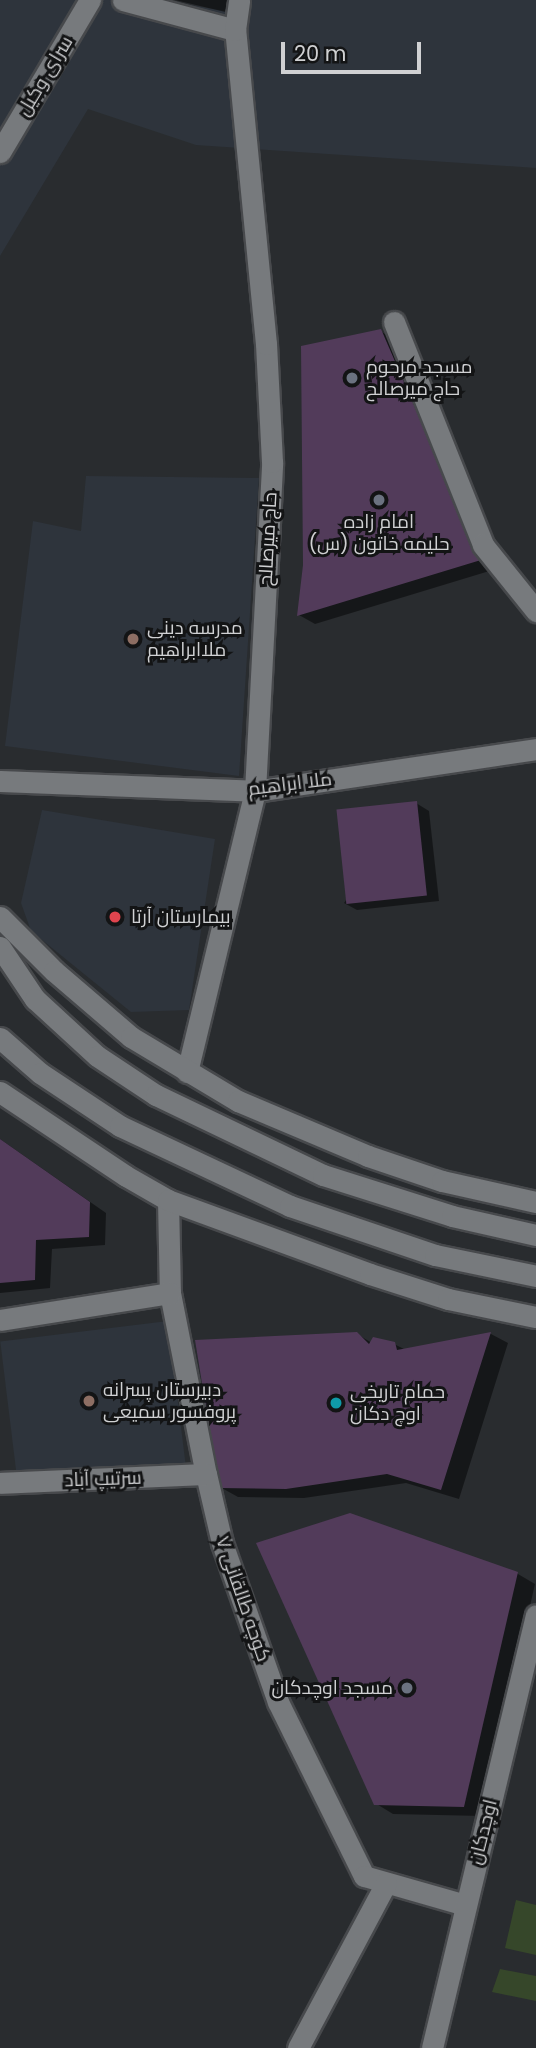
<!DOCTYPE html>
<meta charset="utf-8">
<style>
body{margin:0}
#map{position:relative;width:536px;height:2048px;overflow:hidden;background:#292c2f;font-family:Poppins,Cairo,sans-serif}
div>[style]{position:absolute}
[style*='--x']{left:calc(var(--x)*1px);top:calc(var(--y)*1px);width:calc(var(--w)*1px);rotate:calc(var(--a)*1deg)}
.built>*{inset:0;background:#2e343c;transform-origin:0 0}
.green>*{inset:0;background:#36472a}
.shadow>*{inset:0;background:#0007}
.building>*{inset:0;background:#523b5a;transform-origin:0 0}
.roads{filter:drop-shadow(2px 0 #47494c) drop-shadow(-2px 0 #47494c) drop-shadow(0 2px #47494c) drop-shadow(0 -2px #47494c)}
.minor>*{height:21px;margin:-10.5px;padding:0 10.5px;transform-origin:10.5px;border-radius:10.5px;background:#777a7d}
.secondary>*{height:21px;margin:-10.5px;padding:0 10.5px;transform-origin:10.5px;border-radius:10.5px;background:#777a7d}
.dots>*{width:19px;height:19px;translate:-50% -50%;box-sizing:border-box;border:4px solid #131415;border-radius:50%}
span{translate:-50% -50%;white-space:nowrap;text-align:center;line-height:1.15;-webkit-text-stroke:6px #131415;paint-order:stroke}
.street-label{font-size:19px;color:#d0d1d3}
.poi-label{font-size:19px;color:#d0d1d3}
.left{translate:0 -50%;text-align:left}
.right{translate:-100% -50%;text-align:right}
.scale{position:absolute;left:281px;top:42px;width:140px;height:32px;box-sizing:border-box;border:4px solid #d0d1d3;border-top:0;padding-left:9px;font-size:21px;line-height:24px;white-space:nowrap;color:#d0d1d3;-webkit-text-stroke:5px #131415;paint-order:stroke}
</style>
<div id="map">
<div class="built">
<i style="clip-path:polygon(0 0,162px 0,225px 11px,227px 0,536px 0,536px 168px,196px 145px,88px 109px,0 256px)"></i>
<i style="clip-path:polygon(86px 476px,259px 478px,239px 776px,5px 746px,33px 521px,81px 531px)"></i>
<i style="clip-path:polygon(42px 810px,215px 839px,189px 1010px,131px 1012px,31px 931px,21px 903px)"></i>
<i style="left:168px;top:1321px;width:148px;height:169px;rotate:83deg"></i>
</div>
<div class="green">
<i style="clip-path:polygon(516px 1900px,536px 1905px,536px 1955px,505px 1948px)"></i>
<i style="clip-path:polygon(500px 1969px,536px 1976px,536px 2001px,492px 1992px)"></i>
</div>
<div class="shadow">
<i style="clip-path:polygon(175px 0,241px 0,238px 15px)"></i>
<i style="clip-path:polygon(380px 331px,393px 339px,496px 569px,315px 624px,299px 615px)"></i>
<i style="clip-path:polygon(416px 803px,429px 811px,439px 901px,357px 910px,344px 903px)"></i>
<i style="clip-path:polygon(0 1139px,106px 1213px,105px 1245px,52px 1249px,50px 1288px,0 1293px)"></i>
<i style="clip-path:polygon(357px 1334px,372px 1343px,394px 1344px,406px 1350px,491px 1334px,508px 1343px,459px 1499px,406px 1483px,304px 1498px,238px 1497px,220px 1487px)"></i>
<i style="clip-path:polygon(350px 1515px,518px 1574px,535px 1584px,482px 1816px,393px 1814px,375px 1803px)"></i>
</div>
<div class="building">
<i style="clip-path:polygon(381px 329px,481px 560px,297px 616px,303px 565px,301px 346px)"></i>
<i style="left:417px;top:801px;width:95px;height:81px;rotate:84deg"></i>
<i style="clip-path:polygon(0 1139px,90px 1202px,89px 1237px,36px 1240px,35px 1280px,0 1283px)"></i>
<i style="clip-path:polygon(357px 1332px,369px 1344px,373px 1337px,395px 1342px,397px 1350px,491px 1332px,441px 1490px,387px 1474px,286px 1489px,219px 1488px,195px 1340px)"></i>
<i style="clip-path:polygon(350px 1513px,518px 1572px,464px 1807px,374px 1805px,256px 1543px)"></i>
</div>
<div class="roads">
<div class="minor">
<i style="--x:123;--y:0;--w:116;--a:15"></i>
<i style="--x:0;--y:152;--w:177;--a:-59.4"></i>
<i style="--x:394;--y:322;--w:240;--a:68.2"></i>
<i style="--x:483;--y:545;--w:85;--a:51.2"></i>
<i style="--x:0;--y:781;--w:255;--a:2.2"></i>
<i style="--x:255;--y:791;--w:284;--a:-8.5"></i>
<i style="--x:187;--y:1072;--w:289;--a:-76.4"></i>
<i style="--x:255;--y:791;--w:329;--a:-87"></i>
<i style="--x:272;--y:462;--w:118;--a:-92.9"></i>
<i style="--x:266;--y:344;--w:316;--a:-95.6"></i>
<i style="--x:235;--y:30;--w:30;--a:-82"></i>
<i style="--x:168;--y:1200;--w:93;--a:88.8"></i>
<i style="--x:170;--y:1293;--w:185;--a:78.8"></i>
<i style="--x:206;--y:1474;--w:71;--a:76.9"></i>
<i style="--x:222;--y:1543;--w:169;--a:70.6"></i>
<i style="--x:278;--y:1702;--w:194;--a:63.7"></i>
<i style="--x:364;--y:1876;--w:105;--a:16"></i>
<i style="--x:0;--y:1320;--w:172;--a:-9"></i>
<i style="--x:0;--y:1483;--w:206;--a:-2.5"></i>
<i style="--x:298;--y:2048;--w:187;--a:-61.9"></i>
<i style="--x:432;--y:2048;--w:445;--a:-76.5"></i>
</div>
<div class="secondary">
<i style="--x:0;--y:917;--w:76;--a:45"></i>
<i style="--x:54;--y:971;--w:101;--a:40.6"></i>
<i style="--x:131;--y:1037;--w:125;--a:30.9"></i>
<i style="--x:238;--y:1101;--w:141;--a:22.9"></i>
<i style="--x:368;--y:1156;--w:78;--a:18.7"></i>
<i style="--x:442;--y:1181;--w:96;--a:12.6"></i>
<i style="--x:0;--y:947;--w:63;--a:56.1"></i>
<i style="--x:35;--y:999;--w:84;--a:42.6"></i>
<i style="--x:97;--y:1056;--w:71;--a:33.5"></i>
<i style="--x:156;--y:1095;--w:185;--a:25.6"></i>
<i style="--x:323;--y:1175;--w:135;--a:17.6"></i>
<i style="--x:452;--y:1216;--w:86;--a:12.7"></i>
<i style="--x:0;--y:1038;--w:53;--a:41.2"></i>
<i style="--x:40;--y:1073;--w:96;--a:33.5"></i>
<i style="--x:120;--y:1126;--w:188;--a:25.2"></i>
<i style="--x:290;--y:1206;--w:153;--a:18.7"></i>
<i style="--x:435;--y:1255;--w:103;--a:11.7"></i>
<i style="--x:0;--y:1092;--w:151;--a:33.7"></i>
<i style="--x:126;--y:1176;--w:48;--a:29.7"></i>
<i style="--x:168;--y:1200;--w:215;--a:20.1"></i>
<i style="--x:370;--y:1274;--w:82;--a:17.8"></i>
<i style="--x:448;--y:1299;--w:90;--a:11.6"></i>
</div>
</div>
<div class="dots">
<i style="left:352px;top:378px;background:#6b7280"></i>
<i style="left:379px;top:500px;background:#6b7280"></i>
<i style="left:133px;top:639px;background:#8d6e63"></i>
<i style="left:115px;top:917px;background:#e0444e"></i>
<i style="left:89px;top:1401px;background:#8d6e63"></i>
<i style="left:336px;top:1403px;background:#0f9aa8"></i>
<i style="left:407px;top:1688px;background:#6b7280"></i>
</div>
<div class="street-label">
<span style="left:45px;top:76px;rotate:-59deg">سرای وکیل</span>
<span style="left:268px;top:539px;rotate:-87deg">حاج میرصالح</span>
<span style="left:290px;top:784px;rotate:-7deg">ملا ابراهیم</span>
<span style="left:103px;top:1479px;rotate:-2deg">سرتیپ آباد</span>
<span style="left:243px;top:1599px;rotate:71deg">کوچه طالقانی ۷</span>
<span style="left:483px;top:1832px;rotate:-76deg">اوچدکان</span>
</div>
<div class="poi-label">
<span class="left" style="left:366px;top:378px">مسجد مرحوم<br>حاج میرصالح</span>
<span style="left:379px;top:533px">امام زاده<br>حلیمه خاتون (س)</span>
<span class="left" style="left:147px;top:639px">مدرسه دینی<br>ملاابراهیم</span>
<span class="left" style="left:131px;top:917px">بیمارستان آرتا</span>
<span class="left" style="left:103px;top:1401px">دبیرستان پسرانه<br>پروفسور سمیعی</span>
<span class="left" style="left:350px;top:1403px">حمام تاریخی<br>اوچ دکان</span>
<span class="right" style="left:393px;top:1688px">مسجد اوچدکان</span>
</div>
<div class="scale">20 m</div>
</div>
